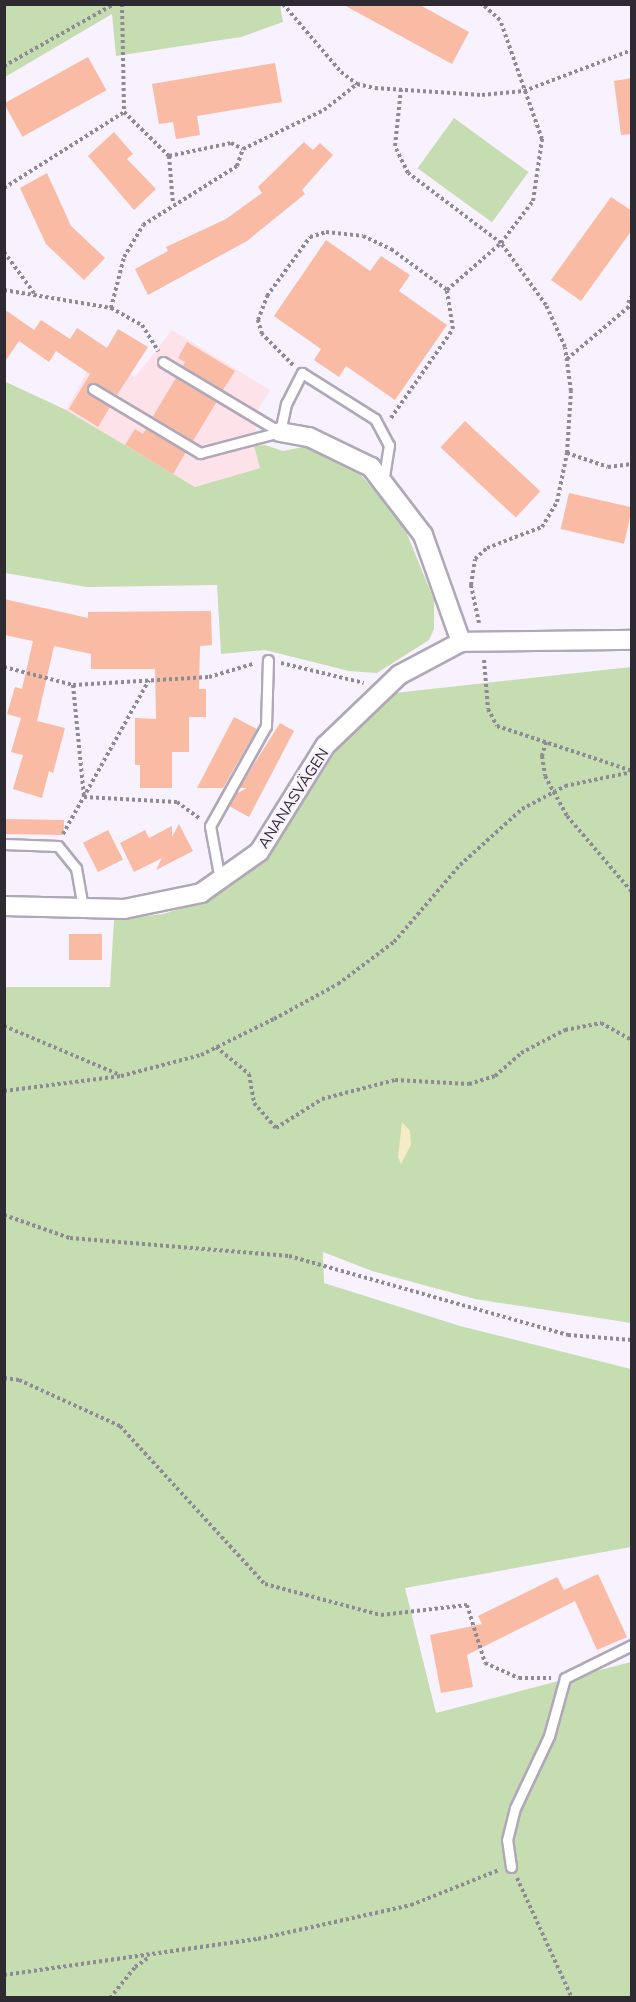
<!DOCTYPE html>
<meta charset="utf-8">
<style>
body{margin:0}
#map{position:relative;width:636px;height:2002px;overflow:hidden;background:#f7f2fd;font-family:Mulish,sans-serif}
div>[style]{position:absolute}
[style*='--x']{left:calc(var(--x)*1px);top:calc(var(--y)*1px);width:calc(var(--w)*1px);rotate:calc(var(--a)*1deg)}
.industrial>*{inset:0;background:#fde3e9}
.green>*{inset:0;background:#c6dcb1;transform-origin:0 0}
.sand>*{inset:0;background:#f5ebc6}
.building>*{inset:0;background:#f9bba4;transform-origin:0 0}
.path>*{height:4px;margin-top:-2px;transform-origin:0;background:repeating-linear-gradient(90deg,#8f8b94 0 3px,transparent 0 6px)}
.roads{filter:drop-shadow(2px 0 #b0a8b8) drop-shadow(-2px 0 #b0a8b8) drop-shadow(0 2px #b0a8b8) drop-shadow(0 -2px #b0a8b8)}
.lane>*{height:9px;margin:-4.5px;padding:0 4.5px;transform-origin:4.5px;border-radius:4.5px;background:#fff}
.street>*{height:18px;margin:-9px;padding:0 9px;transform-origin:9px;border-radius:9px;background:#fff}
span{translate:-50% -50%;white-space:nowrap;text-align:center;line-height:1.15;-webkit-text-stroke:4.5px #f7f2fd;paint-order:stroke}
.street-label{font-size:15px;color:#2e2a31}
.frame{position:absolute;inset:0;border:6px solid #2e2a31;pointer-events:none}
</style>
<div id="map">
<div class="industrial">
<i style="clip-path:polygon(172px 330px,270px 390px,258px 410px,254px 446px,260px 468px,195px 487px,66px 410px,96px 355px,135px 377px)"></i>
</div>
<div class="green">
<i style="clip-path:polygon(4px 5px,280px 5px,283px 22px,241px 37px,116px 56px,112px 14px,5px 77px)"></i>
<i style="left:454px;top:118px;width:92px;height:62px;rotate:36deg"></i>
<i style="clip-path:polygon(4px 381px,66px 410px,195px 487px,260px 468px,254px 446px,265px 445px,283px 451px,308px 446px,358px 472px,401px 519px,434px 600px,434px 629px,429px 640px,377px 673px,349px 671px,265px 650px,221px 654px,217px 585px,87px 587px,5px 573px)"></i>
<i style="clip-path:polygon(631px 667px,631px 1323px,475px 1299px,372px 1271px,323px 1252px,324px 1283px,460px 1326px,631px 1369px,631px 1547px,405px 1588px,436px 1713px,631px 1662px,631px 1997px,5px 1997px,5px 987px,110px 987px,114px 920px,163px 914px,206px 901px,267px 856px,332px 754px,395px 693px)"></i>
</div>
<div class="sand">
<i style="clip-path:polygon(402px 1122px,410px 1131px,411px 1145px,401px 1164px,398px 1157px)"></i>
</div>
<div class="building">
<i style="clip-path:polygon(342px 4px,418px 4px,469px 32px,452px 64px)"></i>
<i style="left:88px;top:57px;width:38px;height:96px;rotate:61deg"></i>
<i style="clip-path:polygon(275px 63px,282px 102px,197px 116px,200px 135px,176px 139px,173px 122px,159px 124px,152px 84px)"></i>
<i style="clip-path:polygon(632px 78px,632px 134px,621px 135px,614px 81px)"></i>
<i style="clip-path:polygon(114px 132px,133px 154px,127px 159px,156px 189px,134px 210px,88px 156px)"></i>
<i style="clip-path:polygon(304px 142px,313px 150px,320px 143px,333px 155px,302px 190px,305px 194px,247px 241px,148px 295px,135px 269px,168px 251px,166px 247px,226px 219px,262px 193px,258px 187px)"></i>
<i style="clip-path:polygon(47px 173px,71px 226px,105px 258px,84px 280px,46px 244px,20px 188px)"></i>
<i style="clip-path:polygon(611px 197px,632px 211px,632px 230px,581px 301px,551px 280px)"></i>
<i style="clip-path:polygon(326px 240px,370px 271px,381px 256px,410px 275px,399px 291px,447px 325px,395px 400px,346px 366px,339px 377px,314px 360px,321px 349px,274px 316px)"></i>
<i style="clip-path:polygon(4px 309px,34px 330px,41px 320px,70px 339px,77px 328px,107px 348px,118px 329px,148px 347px,117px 395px,96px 383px,88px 385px,89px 394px,110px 407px,98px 427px,69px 409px,90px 374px,56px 351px,49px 362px,19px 341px,4px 363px)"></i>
<i style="clip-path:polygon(187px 342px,235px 371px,223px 390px,183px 366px,185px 362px,178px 358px)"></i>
<i style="left:176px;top:378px;width:47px;height:45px;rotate:31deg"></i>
<i style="left:465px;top:421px;width:103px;height:36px;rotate:43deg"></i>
<i style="clip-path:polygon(135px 429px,143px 434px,146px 429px,186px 452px,173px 474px,125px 445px)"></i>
<i style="left:569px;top:493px;width:65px;height:37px;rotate:13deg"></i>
<i style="clip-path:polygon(4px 599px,88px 618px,88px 612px,211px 611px,212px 645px,200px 646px,199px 689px,206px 689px,206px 717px,189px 717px,189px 752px,172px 752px,172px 788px,140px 788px,140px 765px,135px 765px,135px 718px,156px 719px,155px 669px,91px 669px,91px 654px,54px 646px,37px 721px,65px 728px,53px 773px,49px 771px,42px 798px,13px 789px,23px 755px,11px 752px,21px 718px,7px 714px,15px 687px,22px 689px,33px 641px,4px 635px)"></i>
<i style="clip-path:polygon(234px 717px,257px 729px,223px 788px,197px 788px)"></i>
<i style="clip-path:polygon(280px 723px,294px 731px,249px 817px,229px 806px,236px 794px,247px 788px,239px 788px)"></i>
<i style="left:5px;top:819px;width:59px;height:15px;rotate:1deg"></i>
<i style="clip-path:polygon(179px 824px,193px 851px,156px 870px,162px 858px,134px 872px,120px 843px,145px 830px,149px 838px,172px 826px,172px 837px)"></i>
<i style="left:108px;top:830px;width:33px;height:28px;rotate:63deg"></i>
<i style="left:69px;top:934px;width:33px;height:26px"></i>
<i style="clip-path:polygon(598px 1574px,627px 1637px,597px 1650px,575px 1601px,467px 1655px,473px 1687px,441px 1693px,430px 1635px,482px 1624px,478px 1616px,557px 1577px,564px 1590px)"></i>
</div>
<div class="path">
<i style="--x:122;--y:4;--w:108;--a:88.9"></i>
<i style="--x:124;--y:112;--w:63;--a:44.4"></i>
<i style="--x:169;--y:156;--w:48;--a:85.2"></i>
<i style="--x:283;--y:4;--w:89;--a:49.5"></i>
<i style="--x:341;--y:72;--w:20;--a:37"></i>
<i style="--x:357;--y:84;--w:18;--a:13"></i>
<i style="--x:375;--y:88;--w:107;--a:3.7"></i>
<i style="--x:482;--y:95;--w:42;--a:-5.4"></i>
<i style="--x:524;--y:91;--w:116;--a:-20.8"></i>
<i style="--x:4;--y:66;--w:126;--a:-29.4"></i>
<i style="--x:169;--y:156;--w:63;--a:-11.8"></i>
<i style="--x:231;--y:143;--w:13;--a:27"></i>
<i style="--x:4;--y:188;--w:142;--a:-32.3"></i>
<i style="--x:4;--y:252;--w:51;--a:53.8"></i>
<i style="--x:4;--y:290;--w:109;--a:9.5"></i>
<i style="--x:111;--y:308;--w:35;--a:29"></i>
<i style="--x:142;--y:325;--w:31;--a:58"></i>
<i style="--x:628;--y:303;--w:8;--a:-60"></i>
<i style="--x:111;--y:308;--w:53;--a:-75.7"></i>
<i style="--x:124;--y:257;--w:37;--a:-59"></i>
<i style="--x:143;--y:225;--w:111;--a:-32.1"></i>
<i style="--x:237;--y:166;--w:18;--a:-71"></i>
<i style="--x:243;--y:149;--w:90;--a:-25.7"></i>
<i style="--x:324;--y:110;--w:42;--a:-38.2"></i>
<i style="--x:567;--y:359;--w:85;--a:-40.2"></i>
<i style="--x:293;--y:365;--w:44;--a:-135"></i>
<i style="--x:262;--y:334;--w:15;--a:-106"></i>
<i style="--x:258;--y:320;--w:26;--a:-69"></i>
<i style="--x:267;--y:296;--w:73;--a:-53.9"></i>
<i style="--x:310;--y:237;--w:17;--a:-17"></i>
<i style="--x:326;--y:232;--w:37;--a:6"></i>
<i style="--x:363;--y:236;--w:31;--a:25"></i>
<i style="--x:391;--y:249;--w:69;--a:36.2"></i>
<i style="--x:391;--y:418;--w:108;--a:-55.1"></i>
<i style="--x:453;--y:329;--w:39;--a:-99"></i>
<i style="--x:447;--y:290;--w:72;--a:-41"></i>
<i style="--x:501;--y:243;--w:116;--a:-143"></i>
<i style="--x:408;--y:173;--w:30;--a:-116"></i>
<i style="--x:395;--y:146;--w:57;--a:-84"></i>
<i style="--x:567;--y:453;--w:43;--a:18.9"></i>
<i style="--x:608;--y:467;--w:24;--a:-7"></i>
<i style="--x:479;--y:623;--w:39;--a:-102"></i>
<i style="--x:471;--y:585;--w:26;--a:-81"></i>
<i style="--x:475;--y:559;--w:16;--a:-43"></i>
<i style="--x:487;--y:548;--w:59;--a:-20.9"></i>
<i style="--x:542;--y:527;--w:29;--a:-59"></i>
<i style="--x:557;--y:502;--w:50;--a:-78.5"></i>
<i style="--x:567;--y:453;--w:62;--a:-86.3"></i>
<i style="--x:571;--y:391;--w:44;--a:-97.8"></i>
<i style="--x:565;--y:347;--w:46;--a:-114.3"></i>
<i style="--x:546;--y:305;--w:77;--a:-126"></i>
<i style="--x:501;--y:243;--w:53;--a:-52.7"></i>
<i style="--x:533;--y:201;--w:63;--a:-81.7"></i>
<i style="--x:542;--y:139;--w:126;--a:-109.4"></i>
<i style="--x:500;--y:20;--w:24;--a:-138"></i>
<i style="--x:484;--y:660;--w:49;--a:85.3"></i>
<i style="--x:488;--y:709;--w:19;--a:62"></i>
<i style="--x:497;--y:726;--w:142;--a:18.4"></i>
<i style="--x:281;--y:663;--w:85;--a:13.5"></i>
<i style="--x:4;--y:667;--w:71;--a:14.6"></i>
<i style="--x:73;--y:685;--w:136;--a:-3.4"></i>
<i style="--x:209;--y:677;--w:46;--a:-16.5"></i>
<i style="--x:73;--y:685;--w:113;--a:84.4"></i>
<i style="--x:84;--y:797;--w:93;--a:3.1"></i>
<i style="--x:177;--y:802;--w:29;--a:36"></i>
<i style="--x:546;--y:742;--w:15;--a:106"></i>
<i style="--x:542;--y:756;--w:20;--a:81"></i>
<i style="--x:545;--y:776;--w:46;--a:61.2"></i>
<i style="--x:567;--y:816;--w:100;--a:49.5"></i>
<i style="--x:63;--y:834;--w:176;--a:-60.8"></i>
<i style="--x:4;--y:1026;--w:126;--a:22.9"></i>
<i style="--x:216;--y:1047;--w:43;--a:39.3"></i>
<i style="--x:249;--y:1074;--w:29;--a:80"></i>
<i style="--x:254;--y:1103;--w:33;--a:49"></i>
<i style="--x:276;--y:1128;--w:54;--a:-32.2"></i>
<i style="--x:322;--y:1099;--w:75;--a:-14.6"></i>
<i style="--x:395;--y:1080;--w:74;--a:3.1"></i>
<i style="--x:469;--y:1084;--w:27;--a:-17"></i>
<i style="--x:495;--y:1076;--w:35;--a:-41"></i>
<i style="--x:521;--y:1053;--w:50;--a:-27.6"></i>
<i style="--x:565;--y:1030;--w:37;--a:-11"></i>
<i style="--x:601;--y:1023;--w:35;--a:29"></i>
<i style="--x:4;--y:1091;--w:118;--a:-7.3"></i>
<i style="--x:121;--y:1076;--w:83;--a:-14.7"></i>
<i style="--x:201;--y:1055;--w:81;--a:-26.3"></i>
<i style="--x:274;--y:1019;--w:73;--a:-28.7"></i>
<i style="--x:338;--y:984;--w:70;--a:-36.9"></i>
<i style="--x:394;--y:942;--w:101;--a:-49.4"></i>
<i style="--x:460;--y:865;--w:84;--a:-42.1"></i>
<i style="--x:522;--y:809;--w:49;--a:-28.1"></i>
<i style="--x:565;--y:786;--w:68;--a:-11.8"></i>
<i style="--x:4;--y:1215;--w:70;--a:19.2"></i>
<i style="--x:70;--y:1238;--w:220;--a:4.7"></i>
<i style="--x:289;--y:1256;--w:290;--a:15.8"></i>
<i style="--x:568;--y:1335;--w:64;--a:4.5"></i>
<i style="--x:4;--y:1378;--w:15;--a:8"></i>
<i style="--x:19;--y:1380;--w:111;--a:24.5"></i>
<i style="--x:120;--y:1426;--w:214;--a:47.5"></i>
<i style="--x:265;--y:1584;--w:120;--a:15"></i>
<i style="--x:381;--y:1615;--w:87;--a:-6.6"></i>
<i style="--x:467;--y:1605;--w:61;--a:72.8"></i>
<i style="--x:485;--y:1663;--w:37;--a:24"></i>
<i style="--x:519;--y:1678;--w:32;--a:0"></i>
<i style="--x:517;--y:1878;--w:132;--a:65.4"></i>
<i style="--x:4;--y:1975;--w:257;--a:-8.1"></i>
<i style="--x:258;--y:1939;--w:157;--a:-12.5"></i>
<i style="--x:411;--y:1905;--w:95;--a:-21.7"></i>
<i style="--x:110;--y:1998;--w:40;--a:-51"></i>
<i style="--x:135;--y:1967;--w:16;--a:-35"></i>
</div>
<div class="roads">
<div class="lane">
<i style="--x:163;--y:362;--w:136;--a:30.9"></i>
<i style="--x:93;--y:389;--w:125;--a:30.9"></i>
<i style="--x:200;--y:453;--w:83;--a:-14.7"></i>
<i style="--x:280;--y:432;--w:29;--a:-78"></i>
<i style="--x:286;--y:404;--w:35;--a:-63"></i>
<i style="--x:302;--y:373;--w:86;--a:32.2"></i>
<i style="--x:375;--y:419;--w:30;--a:62"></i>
<i style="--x:389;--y:445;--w:37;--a:99"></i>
<i style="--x:4;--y:844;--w:54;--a:2.1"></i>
<i style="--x:58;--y:846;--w:28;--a:51"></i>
<i style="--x:76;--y:868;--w:40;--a:80"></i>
<i style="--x:220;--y:880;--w:55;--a:-100.5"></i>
<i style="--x:210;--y:826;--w:115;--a:-60.8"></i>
<i style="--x:266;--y:726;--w:66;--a:-88.3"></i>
<i style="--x:511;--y:1867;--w:27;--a:-98"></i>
<i style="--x:507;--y:1840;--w:33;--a:-76"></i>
<i style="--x:515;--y:1808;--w:80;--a:-64.7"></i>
<i style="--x:549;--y:1736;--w:60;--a:-74.6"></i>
<i style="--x:565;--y:1678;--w:75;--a:-26.2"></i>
</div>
<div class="street">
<i style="--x:280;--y:432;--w:29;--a:10"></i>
<i style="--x:309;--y:437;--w:69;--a:25.8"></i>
<i style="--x:371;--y:467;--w:86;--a:52.6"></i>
<i style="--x:423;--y:535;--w:114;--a:70.4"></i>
<i style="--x:4;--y:906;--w:120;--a:1.4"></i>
<i style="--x:124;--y:909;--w:79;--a:-11.7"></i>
<i style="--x:201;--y:893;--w:71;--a:-35.3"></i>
<i style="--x:259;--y:852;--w:125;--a:-58.1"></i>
<i style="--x:325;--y:746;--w:103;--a:-43.8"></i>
<i style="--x:399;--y:675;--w:70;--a:-28"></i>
<i style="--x:461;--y:642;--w:171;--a:-0.7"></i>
</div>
</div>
<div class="street-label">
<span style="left:293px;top:798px;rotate:-57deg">ANANASVÄGEN</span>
</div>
<div class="frame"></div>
</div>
